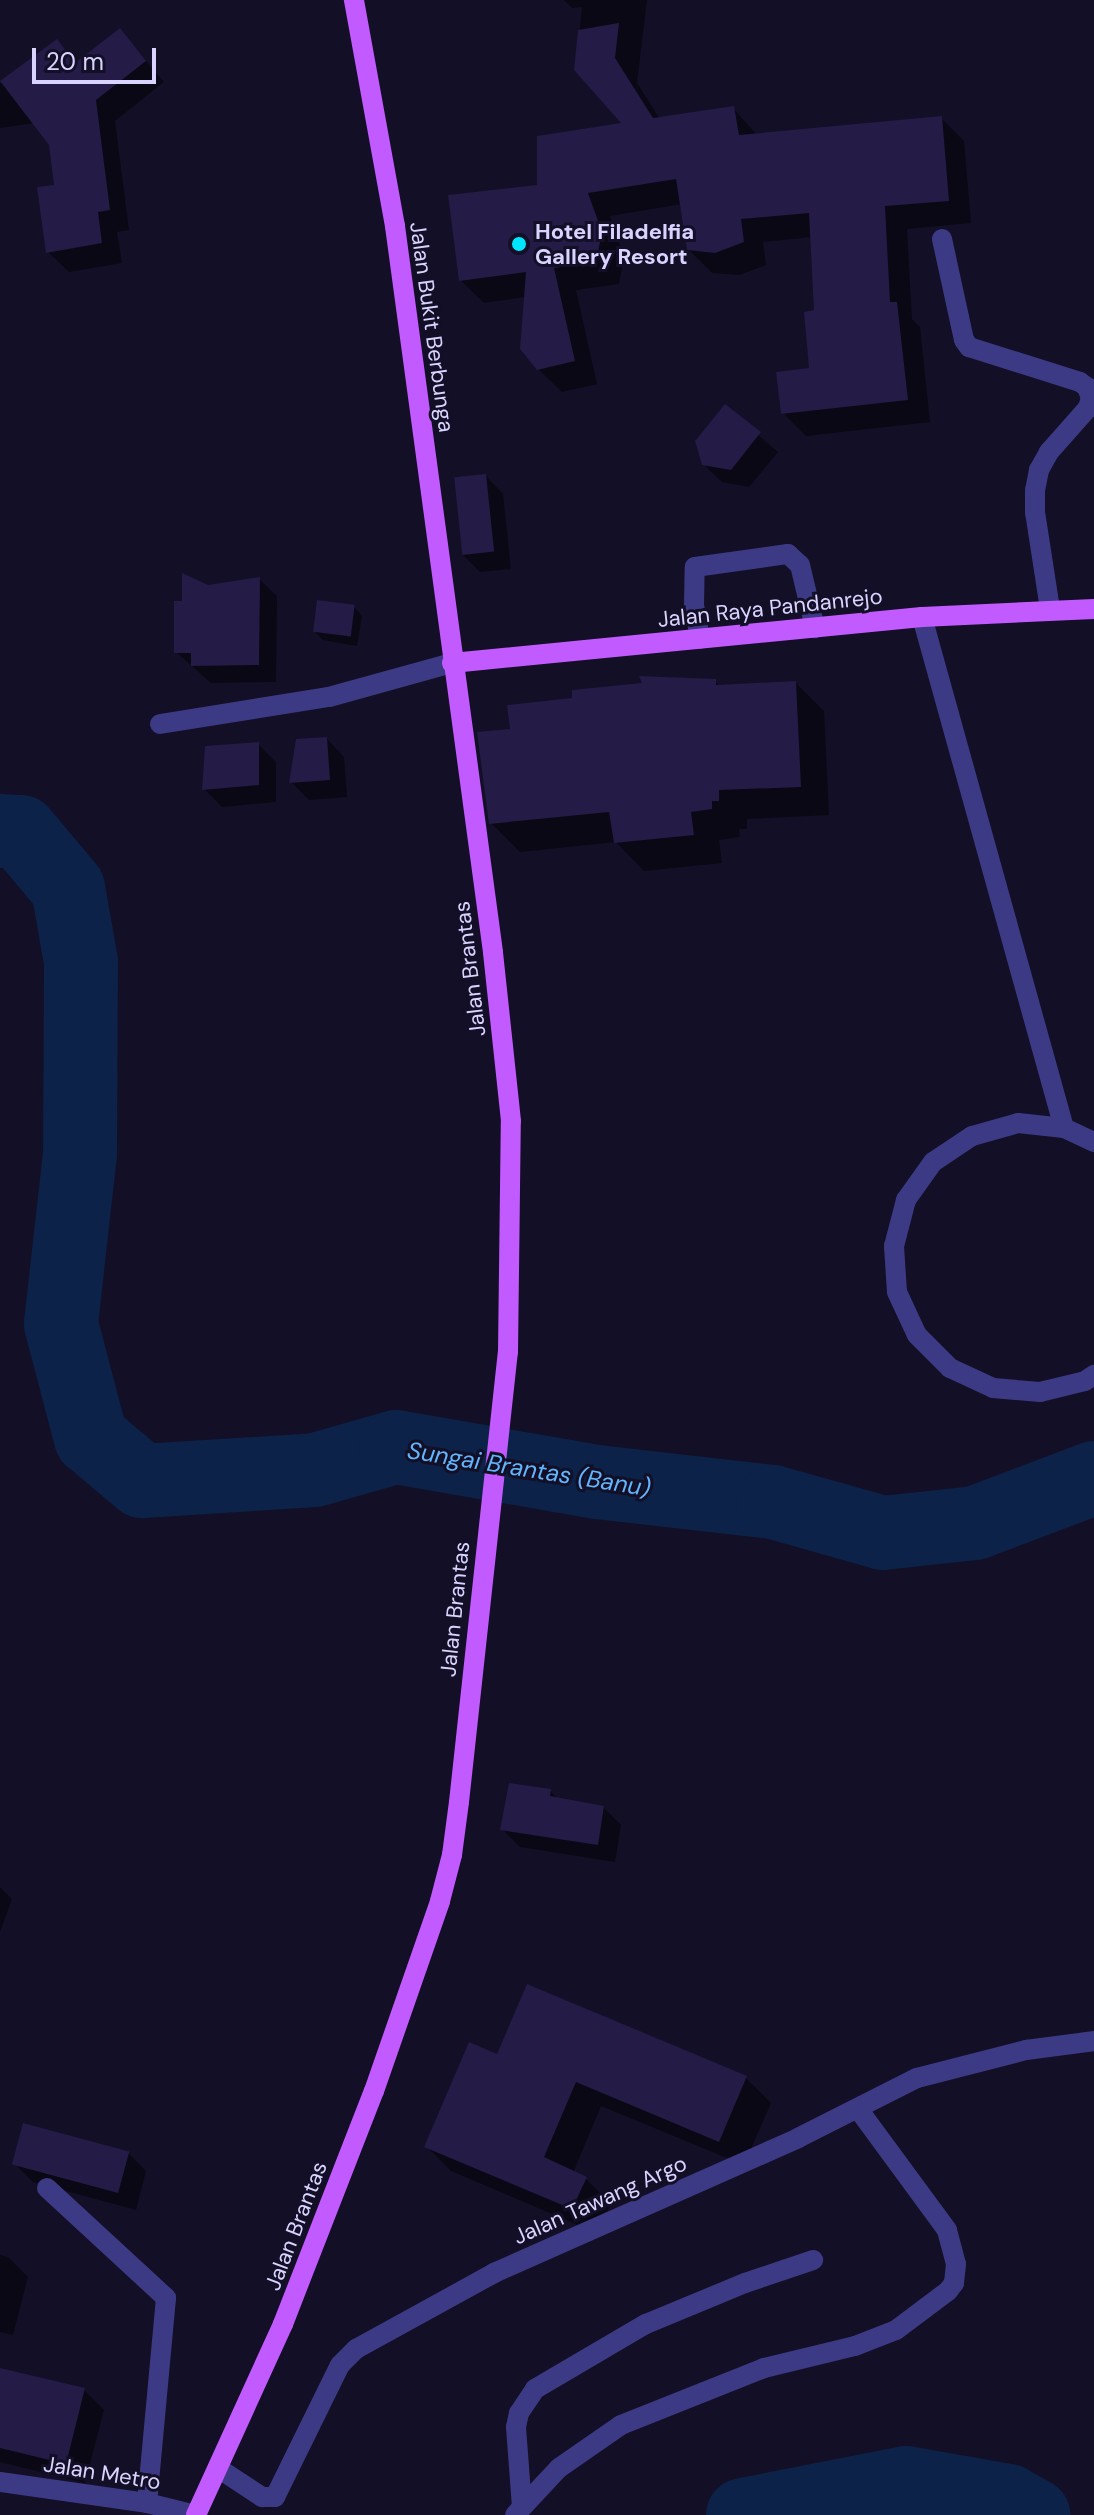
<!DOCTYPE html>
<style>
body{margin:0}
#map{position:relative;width:1094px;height:2515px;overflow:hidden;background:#130f26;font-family:"DM Sans",sans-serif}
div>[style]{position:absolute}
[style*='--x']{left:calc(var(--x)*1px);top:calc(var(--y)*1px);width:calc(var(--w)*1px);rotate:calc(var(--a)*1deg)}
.shadow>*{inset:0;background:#0007}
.river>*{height:74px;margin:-37px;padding:0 37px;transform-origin:37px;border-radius:37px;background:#0c2248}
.building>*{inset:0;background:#241b47;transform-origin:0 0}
.minor>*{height:20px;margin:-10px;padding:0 10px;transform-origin:10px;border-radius:10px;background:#3d3a85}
.major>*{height:20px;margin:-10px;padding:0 10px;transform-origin:10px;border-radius:10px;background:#c25bff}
.dots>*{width:22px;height:22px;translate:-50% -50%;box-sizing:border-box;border:4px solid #130f26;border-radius:50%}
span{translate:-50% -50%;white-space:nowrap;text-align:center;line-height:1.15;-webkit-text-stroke:6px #130f26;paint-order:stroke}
.poi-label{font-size:22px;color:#d9d4ff;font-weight:700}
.left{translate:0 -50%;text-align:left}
.street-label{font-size:22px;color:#d9d4ff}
.water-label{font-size:24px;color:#62b6ff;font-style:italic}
.scale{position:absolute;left:32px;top:48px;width:124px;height:36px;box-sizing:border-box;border:4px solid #d9d4ff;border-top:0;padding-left:10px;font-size:24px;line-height:28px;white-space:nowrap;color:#d9d4ff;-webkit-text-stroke:6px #130f26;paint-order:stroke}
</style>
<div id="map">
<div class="shadow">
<i style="clip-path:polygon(564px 0,647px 0,637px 83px,660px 119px,733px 108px,757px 135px,941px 118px,964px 141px,971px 223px,907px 229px,912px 319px,920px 327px,930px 422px,806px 436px,783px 413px,812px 370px,816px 312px,813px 237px,763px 242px,766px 265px,739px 275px,712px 273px,688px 249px,682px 204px,610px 216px,624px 257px,619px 284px,576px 290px,597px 384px,562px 392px,538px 369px,526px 297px,484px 303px,460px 280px,539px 186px,625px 124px,576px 69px,582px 7px,572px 8px)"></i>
<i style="clip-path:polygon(119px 30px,164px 82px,115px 121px,129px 230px,117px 232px,122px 263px,69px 272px,48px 252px,57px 187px,51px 144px,35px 123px,0 128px,0 84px,57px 42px,78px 63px)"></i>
<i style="clip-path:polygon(725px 407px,778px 452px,749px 487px,722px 482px,703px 464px)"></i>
<i style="clip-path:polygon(486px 476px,503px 494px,511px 569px,480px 572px,462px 554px)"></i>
<i style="clip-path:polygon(259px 579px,277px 596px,276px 682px,211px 683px,176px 652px,184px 603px)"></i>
<i style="clip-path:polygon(354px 607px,362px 616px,357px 646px,323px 640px,314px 631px)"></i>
<i style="clip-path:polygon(715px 681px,721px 687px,796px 683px,824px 711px,829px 815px,747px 819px,747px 829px,739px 829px,740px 837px,719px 840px,722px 863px,644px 871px,616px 842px,520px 852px,491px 823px,512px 730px)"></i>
<i style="clip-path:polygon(327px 739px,344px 757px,347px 797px,309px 800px,291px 782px)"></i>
<i style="clip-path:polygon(258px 744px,276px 762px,276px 802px,222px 807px,204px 789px)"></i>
<i style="clip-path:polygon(550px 1791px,559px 1800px,603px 1807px,621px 1825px,615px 1862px,520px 1847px,502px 1829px)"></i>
<i style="clip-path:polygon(0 1887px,12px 1899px,0 1932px)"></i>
<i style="clip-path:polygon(498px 2057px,746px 2078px,771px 2103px,744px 2165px,601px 2106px,573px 2173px,586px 2179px,611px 2204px,597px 2233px,451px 2171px,426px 2146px)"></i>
<i style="clip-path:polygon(128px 2153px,146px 2171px,136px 2210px,33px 2182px,15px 2164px)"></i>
<i style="clip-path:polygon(0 2255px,8px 2257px,28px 2277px,13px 2335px,0 2332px)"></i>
<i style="clip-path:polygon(0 2370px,84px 2390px,104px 2410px,85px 2483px,0 2462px)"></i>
</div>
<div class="river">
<i style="--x:0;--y:831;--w:21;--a:3"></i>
<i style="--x:21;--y:832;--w:73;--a:50"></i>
<i style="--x:68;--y:888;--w:75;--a:80"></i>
<i style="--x:81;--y:962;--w:192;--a:90.3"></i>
<i style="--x:80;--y:1154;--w:171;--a:96.4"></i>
<i style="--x:61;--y:1324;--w:118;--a:75.3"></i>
<i style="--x:91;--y:1438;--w:67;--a:40.1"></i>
<i style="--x:142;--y:1481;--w:173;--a:-3.6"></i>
<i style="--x:315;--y:1470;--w:84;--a:-15.9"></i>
<i style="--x:396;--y:1447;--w:204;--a:9.9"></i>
<i style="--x:597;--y:1482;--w:177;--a:6.5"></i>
<i style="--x:773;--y:1502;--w:114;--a:15.7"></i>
<i style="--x:883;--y:1533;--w:93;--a:-6.2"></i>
<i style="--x:975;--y:1523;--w:127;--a:-20.7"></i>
<i style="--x:743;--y:2515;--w:166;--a:-11.1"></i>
<i style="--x:906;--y:2483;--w:104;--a:10"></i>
<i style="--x:1008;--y:2501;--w:29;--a:29"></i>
</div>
<div class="building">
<i style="clip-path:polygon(619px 23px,615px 58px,653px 118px,734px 106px,739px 135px,942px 116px,949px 201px,885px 206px,890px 302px,897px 302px,908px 400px,781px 414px,776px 372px,809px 368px,804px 312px,814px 310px,809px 213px,741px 219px,744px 242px,715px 253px,687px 250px,676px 179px,588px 193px,602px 232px,596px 262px,554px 268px,575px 361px,537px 370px,520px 349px,526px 272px,459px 281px,448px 195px,537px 185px,537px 136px,621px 123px,574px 70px,578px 30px)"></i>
<i style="clip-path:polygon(120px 28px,146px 61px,96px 100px,110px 210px,98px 212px,102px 243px,46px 253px,37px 187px,54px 185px,49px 145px,0 81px,57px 39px,75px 63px)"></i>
<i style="clip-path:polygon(725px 404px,761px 432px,731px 470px,702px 465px,695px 441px)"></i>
<i style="left:486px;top:474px;width:78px;height:32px;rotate:84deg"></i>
<i style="clip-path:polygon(182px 573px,208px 585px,260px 577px,259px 665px,191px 666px,191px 653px,174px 653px,174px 601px,182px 601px)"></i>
<i style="left:317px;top:600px;width:38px;height:32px;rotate:7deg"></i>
<i style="clip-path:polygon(639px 676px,716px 679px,716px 685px,796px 681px,801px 787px,719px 790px,719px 801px,712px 801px,712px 809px,691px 812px,694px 835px,614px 843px,609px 812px,489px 824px,477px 732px,510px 729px,507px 705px,572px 698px,572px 690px,642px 683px)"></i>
<i style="clip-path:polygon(327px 737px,330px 780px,289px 783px,296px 739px)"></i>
<i style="clip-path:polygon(259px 742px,259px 785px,202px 790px,205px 746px)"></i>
<i style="clip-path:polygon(509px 1783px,551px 1789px,550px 1796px,604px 1806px,598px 1845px,500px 1830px)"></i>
<i style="clip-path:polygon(527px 1984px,747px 2076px,719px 2142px,576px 2082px,544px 2157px,587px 2177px,572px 2209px,424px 2147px,469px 2042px,497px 2054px)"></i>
<i style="left:23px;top:2123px;width:110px;height:43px;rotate:15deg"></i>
<i style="clip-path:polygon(0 2368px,85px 2388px,66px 2464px,0 2448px)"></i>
</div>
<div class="minor">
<i style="--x:942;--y:239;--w:103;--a:77.7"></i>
<i style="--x:964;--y:340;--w:9;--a:54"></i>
<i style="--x:969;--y:347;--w:116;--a:17.5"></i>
<i style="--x:1080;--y:382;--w:9;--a:36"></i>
<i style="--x:1087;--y:387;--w:12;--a:70"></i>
<i style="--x:1091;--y:398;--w:10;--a:107"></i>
<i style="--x:1088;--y:408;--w:59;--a:131.6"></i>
<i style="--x:1049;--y:452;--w:21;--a:119"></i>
<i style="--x:1039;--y:470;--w:20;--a:101"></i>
<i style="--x:1035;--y:490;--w:22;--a:90"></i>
<i style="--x:1035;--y:512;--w:98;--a:81.2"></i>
<i style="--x:922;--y:617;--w:530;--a:74.47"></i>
<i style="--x:700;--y:639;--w:34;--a:-100"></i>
<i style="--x:694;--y:606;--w:39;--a:-89"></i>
<i style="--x:695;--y:567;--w:94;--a:-8"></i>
<i style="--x:788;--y:554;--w:16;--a:43"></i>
<i style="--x:800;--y:565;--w:65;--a:76.6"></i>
<i style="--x:160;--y:724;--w:171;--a:-9.1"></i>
<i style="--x:329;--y:697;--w:128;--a:-15.5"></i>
<i style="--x:1094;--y:1142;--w:33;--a:-155"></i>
<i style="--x:1064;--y:1128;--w:46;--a:-173.8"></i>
<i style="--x:1018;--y:1123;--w:48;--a:164.2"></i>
<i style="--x:972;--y:1136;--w:47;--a:146.3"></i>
<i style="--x:933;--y:1162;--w:47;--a:125.4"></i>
<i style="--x:906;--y:1200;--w:48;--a:104.6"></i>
<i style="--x:894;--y:1246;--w:46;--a:86.3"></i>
<i style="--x:897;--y:1292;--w:47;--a:65.1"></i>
<i style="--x:917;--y:1335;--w:47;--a:45"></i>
<i style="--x:950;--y:1368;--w:47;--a:24.9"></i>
<i style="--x:993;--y:1388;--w:47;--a:4.9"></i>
<i style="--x:1040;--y:1392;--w:46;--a:-13.7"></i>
<i style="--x:1085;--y:1381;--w:11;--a:-34"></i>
<i style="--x:47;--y:2188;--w:162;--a:42.7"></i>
<i style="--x:166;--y:2298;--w:206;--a:95.3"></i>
<i style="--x:218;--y:2468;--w:53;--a:33.4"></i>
<i style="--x:262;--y:2497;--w:13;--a:0"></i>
<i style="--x:275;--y:2497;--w:147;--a:-63.8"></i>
<i style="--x:340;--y:2365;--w:23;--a:-45"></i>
<i style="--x:356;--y:2349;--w:158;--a:-28.8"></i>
<i style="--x:494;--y:2273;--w:333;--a:-23.9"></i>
<i style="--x:798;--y:2138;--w:133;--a:-26.8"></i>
<i style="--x:917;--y:2078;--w:113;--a:-14.4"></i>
<i style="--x:1026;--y:2050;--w:69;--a:-7.5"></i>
<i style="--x:0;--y:2482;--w:148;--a:8.1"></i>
<i style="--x:147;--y:2503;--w:50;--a:13.8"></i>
<i style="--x:522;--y:2507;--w:80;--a:-94.3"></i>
<i style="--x:516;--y:2427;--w:14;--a:-78"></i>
<i style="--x:519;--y:2413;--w:29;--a:-56"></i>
<i style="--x:535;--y:2389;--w:129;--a:-30.4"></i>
<i style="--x:646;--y:2324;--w:107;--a:-22.5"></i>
<i style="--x:745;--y:2283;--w:72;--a:-18.7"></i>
<i style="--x:515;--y:2515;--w:64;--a:-46.9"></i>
<i style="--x:559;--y:2468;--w:75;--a:-34.7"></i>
<i style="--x:621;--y:2425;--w:154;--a:-21.7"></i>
<i style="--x:764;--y:2368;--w:94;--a:-13.6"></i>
<i style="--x:855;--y:2346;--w:44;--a:-21.3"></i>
<i style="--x:896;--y:2330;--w:65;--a:-36.9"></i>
<i style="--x:948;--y:2291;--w:10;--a:-53"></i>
<i style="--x:954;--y:2283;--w:19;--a:-84"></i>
<i style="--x:956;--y:2264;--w:35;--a:-105"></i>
<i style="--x:947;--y:2230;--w:150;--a:-126.3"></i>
</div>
<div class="major">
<i style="--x:452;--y:663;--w:472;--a:-5.6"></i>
<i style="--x:922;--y:617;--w:172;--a:-2.7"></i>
<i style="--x:196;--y:2515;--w:210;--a:-65.5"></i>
<i style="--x:283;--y:2324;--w:250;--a:-68.7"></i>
<i style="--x:374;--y:2091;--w:201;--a:-70.8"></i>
<i style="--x:440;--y:1901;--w:48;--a:-75.4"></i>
<i style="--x:452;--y:1855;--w:53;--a:-82.5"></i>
<i style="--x:459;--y:1802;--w:453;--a:-83.8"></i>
<i style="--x:508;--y:1352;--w:231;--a:-89.3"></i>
<i style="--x:511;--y:1121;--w:170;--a:-96.1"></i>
<i style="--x:493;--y:952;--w:733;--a:-97.69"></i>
<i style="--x:395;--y:226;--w:230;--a:-100.3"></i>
</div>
<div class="dots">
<i style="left:519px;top:244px;background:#00e5ff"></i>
</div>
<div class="poi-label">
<span class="left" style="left:535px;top:244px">Hotel Filadelfia<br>Gallery Resort</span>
</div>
<div class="street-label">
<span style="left:432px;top:327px;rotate:82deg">Jalan Bukit Berbunga</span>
<span style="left:770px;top:608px;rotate:-6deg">Jalan Raya Pandanrejo</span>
<span style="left:470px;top:969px;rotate:-97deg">Jalan Brantas</span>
<span style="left:455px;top:1609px;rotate:-84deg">Jalan Brantas</span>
<span style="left:600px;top:2200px;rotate:-24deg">Jalan Tawang Argo</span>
<span style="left:296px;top:2226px;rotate:-69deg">Jalan Brantas</span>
<span style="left:102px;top:2473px;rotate:9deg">Jalan Metro</span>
</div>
<div class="water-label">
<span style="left:529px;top:1469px;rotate:9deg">Sungai Brantas (Banu)</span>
</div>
<div class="scale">20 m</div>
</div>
